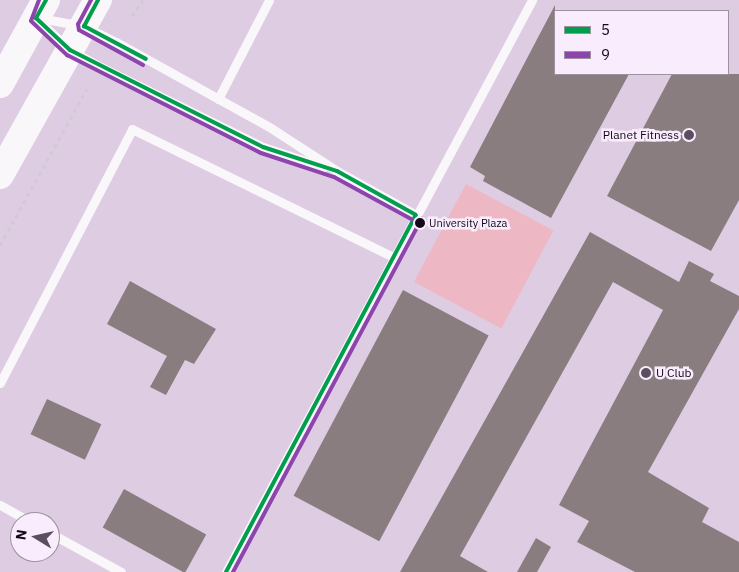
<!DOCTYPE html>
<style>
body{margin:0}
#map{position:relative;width:739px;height:572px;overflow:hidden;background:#decce3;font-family:"IBM Plex Sans",sans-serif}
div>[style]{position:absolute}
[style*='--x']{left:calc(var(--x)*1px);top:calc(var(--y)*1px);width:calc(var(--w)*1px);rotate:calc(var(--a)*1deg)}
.green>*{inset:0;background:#edb8c3;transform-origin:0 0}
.building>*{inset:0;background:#8a7d80;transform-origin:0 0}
.path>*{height:3px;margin-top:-1.5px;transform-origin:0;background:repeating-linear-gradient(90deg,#d0cbd2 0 4px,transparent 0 8px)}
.lane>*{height:9px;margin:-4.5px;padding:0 4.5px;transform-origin:4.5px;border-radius:4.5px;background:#faf7fb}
.primary>*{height:28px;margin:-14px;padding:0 14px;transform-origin:14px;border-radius:14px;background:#faf7fb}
.bus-1>*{height:4px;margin:-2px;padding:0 2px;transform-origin:2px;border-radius:2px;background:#019e4e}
.bus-2>*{height:4px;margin:-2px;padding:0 2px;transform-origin:2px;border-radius:2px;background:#8e44ad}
.dots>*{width:14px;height:14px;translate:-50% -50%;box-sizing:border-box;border:2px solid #f9ecfc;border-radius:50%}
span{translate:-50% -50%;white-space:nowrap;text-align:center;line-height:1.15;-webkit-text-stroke:5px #f9ecfc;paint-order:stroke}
.bus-label{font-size:11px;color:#140a17}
.left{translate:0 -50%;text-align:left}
.poi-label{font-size:12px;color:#140a17}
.right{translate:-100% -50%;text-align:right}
.legend{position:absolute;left:554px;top:10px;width:175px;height:65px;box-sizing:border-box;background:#f9ecfc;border:1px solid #9d92a0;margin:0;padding:6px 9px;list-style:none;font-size:15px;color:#140a17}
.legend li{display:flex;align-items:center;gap:10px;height:25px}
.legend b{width:25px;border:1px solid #9d92a0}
.north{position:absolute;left:10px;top:512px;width:50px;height:50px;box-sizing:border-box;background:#f9ecfc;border:1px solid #9d92a0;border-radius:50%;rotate:279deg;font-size:14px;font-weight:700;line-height:20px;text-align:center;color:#140a17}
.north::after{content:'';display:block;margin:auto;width:18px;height:22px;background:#5b4e5e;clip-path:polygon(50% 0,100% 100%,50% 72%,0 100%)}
</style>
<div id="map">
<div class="green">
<i style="left:466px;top:184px;width:99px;height:111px;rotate:28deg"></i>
</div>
<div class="building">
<i style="clip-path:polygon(555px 5px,555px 74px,629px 74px,551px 218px,483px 181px,485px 176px,470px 167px)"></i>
<i style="clip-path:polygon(672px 74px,739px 74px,739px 200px,711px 251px,607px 196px)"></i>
<i style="clip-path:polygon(590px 232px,679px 282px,689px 261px,714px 274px,710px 281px,739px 296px,739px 309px,648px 472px,709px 508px,702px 522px,739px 542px,739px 572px,635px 572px,577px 542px,589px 521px,559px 505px,663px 310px,613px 282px,460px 556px,488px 572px,400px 572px)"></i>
<i style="clip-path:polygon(130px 281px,216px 329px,194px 364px,185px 360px,166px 395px,150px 387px,167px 356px,107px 324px)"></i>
<i style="left:403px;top:290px;width:97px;height:233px;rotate:28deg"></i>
<i style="left:47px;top:399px;width:60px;height:39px;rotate:25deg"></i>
<i style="left:124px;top:489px;width:94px;height:44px;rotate:29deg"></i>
<i style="clip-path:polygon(536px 538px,551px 547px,537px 572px,517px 572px)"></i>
</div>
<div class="path">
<i style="--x:132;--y:16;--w:19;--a:-55"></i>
<i style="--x:0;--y:245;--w:179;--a:-60.9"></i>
</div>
<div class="lane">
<i style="--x:39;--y:18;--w:46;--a:10.1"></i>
<i style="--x:84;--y:26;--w:36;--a:27"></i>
<i style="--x:116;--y:42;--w:177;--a:29"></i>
<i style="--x:271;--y:128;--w:79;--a:33.1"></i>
<i style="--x:337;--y:171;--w:90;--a:29.1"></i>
<i style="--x:38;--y:20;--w:44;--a:43.2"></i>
<i style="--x:70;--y:50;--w:35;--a:29"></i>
<i style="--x:101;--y:67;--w:181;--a:26.3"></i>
<i style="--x:263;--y:147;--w:64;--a:18.2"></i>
<i style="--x:218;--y:99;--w:111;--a:-62.7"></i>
<i style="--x:0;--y:383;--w:286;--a:-62.5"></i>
<i style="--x:132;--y:129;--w:291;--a:26.1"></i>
<i style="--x:0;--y:505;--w:35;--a:29"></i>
<i style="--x:50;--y:533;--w:81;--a:28.8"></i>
<i style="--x:226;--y:572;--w:649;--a:-61.85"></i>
</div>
<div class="primary">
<i style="--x:0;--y:84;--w:96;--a:-61.3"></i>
<i style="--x:0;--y:175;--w:201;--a:-60.8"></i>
</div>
<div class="bus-1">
<i style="--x:46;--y:0;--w:21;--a:119"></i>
<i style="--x:36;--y:18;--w:47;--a:43.3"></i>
<i style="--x:70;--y:50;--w:216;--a:26.7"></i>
<i style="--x:263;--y:147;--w:78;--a:18"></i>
<i style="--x:337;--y:171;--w:90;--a:29.1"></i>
<i style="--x:98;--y:0;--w:30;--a:118"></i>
<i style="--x:84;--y:26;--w:70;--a:28"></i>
<i style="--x:226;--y:572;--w:404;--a:-62"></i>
</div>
<div class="bus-2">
<i style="--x:39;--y:0;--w:22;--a:111"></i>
<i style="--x:31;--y:21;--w:50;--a:43.4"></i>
<i style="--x:67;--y:55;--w:217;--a:26.8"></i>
<i style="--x:261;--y:153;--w:77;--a:18.2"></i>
<i style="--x:334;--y:177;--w:90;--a:28.6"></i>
<i style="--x:91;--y:0;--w:27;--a:118"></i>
<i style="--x:78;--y:24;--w:6;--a:81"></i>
<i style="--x:79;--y:30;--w:73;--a:28.7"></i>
<i style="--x:233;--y:572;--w:401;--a:-61.9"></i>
</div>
<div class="dots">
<i style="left:689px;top:135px;background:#5b4e5e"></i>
<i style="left:420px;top:223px;background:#140a17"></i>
<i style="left:646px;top:373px;background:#5b4e5e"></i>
</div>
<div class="bus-label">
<span class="left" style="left:429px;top:223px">University Plaza</span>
</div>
<div class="poi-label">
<span class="right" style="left:679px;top:135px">Planet Fitness</span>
<span class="left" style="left:656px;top:373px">U Club</span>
</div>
<ul class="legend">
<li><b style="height:6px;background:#019e4e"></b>5</li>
<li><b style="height:6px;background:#8e44ad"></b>9</li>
</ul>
<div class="north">N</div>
</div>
